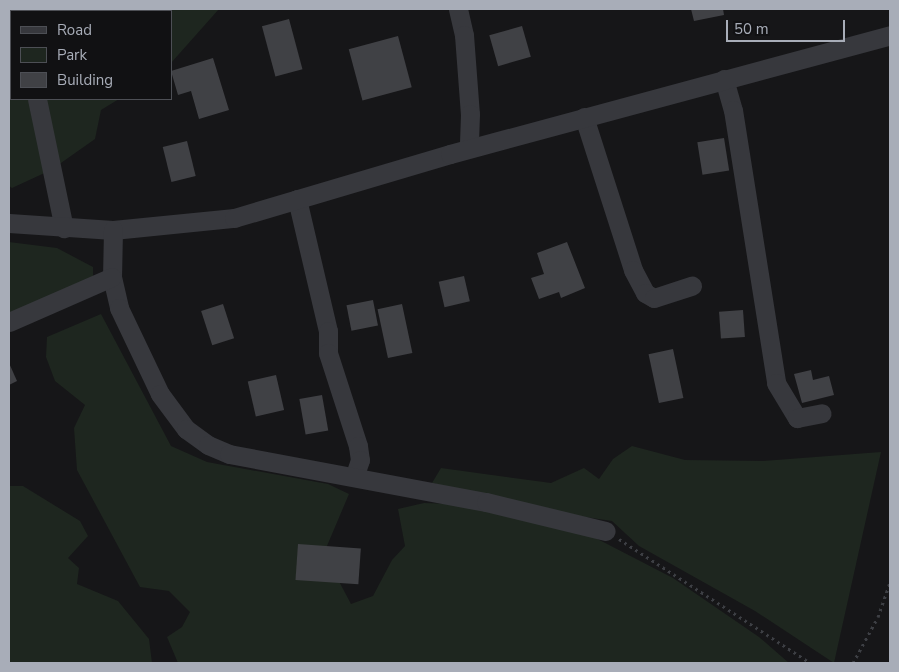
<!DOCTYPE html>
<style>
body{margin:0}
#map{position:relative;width:899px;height:672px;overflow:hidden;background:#161618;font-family:"Nunito Sans",sans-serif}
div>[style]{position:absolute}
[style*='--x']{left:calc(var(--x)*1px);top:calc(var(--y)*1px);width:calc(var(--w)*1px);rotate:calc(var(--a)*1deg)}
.green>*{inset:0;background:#1e261f}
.building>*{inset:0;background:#404145;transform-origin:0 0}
.path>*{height:3px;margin-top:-1.5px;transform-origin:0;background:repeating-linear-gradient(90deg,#3d3f44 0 2.5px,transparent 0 6.5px)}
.minor>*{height:19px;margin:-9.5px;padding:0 9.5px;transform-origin:9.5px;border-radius:9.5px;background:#37383d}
span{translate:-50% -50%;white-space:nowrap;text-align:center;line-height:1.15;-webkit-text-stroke:4.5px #111113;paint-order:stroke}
.frame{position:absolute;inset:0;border:10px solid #a8adb8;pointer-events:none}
.legend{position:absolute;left:10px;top:10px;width:162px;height:90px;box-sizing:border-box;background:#111113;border:1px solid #4d4f55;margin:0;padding:6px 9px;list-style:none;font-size:15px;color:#a8adb8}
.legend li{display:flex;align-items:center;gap:10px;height:25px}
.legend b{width:25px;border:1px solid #4d4f55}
.scale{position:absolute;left:726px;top:20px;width:119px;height:22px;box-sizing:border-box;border:2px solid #a8adb8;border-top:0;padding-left:6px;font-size:15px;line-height:18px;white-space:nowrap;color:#a8adb8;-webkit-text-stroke:4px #111113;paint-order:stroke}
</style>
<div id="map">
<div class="green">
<i style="clip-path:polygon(9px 9px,219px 9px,171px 63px,171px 11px,11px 11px,11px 99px,119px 99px,101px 110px,95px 139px,51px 170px,12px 188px,9px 186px)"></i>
<i style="clip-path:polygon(9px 242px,57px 248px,93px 267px,93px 280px,9px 318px)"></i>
<i style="clip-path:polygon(101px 314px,171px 446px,207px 462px,328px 484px,349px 494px,324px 553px,351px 604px,373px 596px,392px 560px,405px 546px,398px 509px,424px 503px,509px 506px,582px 531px,673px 578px,759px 637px,789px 663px,178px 663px,167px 637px,182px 627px,190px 612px,169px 591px,140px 587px,77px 470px,74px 428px,85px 405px,55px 381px,46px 357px,47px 337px)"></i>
<i style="clip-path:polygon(632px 446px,685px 460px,763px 461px,881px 452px,834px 663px,755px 611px,639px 546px,612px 521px,558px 513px,432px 483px,441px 468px,551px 483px,584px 468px,599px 479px,613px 459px)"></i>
<i style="clip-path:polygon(9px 486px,23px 486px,80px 521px,88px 536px,68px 558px,79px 568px,77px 584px,118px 601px,149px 639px,152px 663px,9px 663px)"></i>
</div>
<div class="building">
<i style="clip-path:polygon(691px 9px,723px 9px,724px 15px,694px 21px)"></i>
<i style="left:289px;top:19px;width:52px;height:28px;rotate:75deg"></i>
<i style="left:522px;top:26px;width:32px;height:34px;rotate:74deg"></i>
<i style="left:398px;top:36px;width:53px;height:51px;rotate:75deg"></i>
<i style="clip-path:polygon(213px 58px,229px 110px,199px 119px,191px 91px,178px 95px,171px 71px)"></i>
<i style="left:724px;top:138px;width:33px;height:27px;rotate:81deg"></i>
<i style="left:187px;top:141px;width:36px;height:25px;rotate:76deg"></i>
<i style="clip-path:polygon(567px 242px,585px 288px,561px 298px,559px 292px,539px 299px,531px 278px,544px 274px,537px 253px)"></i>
<i style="left:464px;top:276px;width:26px;height:26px;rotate:77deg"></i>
<i style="left:373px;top:300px;width:26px;height:27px;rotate:79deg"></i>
<i style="left:223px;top:304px;width:36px;height:23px;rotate:72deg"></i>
<i style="left:402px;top:304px;width:50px;height:25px;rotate:78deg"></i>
<i style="left:743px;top:310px;width:27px;height:24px;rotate:86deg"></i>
<i style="left:673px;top:349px;width:50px;height:25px;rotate:78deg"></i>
<i style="clip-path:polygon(9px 363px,17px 381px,9px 385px)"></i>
<i style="clip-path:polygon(811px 370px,813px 380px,829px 376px,834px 395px,802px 403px,794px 374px)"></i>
<i style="left:276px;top:375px;width:36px;height:29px;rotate:77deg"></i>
<i style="left:322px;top:395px;width:36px;height:23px;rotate:80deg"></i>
<i style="left:298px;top:544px;width:63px;height:36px;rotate:4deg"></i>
</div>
<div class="path">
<i style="--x:619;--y:539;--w:229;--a:32.9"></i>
<i style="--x:853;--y:663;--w:52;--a:-61.5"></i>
<i style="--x:878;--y:617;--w:37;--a:-71"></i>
</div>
<div class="minor">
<i style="--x:18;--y:9;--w:2;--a:63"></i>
<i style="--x:458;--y:9;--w:27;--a:77"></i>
<i style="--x:464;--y:35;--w:79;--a:85.7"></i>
<i style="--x:470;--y:114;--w:34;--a:92"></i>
<i style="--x:724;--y:79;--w:32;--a:74"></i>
<i style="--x:733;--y:110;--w:276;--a:81"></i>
<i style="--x:776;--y:383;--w:41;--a:59"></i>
<i style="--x:797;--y:418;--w:25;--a:-11"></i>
<i style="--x:37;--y:99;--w:132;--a:78.2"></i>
<i style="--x:584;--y:117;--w:161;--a:72.2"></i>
<i style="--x:633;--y:270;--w:26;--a:62"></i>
<i style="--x:645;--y:293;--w:10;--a:29"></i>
<i style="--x:654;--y:298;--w:40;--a:-18"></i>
<i style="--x:297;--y:199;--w:136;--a:76.8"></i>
<i style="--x:328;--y:331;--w:22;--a:90"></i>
<i style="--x:328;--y:353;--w:98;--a:72.1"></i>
<i style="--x:358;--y:446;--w:14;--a:82"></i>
<i style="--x:360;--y:460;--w:18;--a:109"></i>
<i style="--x:9;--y:223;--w:104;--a:3.9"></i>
<i style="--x:113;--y:230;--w:122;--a:-5.7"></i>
<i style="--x:234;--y:218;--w:225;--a:-16.5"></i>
<i style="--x:450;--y:154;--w:456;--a:-15.1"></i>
<i style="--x:113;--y:230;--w:47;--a:91.2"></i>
<i style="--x:112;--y:277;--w:32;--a:77"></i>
<i style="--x:119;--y:308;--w:95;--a:64.5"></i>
<i style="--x:160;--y:394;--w:44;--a:53.4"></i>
<i style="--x:186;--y:429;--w:27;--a:36"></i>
<i style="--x:208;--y:445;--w:23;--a:23"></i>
<i style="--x:229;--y:454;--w:261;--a:10.6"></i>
<i style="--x:486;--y:502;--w:123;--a:13.6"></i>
<i style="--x:9;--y:322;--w:112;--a:-23.6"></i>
</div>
<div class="frame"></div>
<ul class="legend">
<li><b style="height:6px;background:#37383d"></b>Road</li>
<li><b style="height:14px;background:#1e261f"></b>Park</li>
<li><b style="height:14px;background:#404145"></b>Building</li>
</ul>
<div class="scale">50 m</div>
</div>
